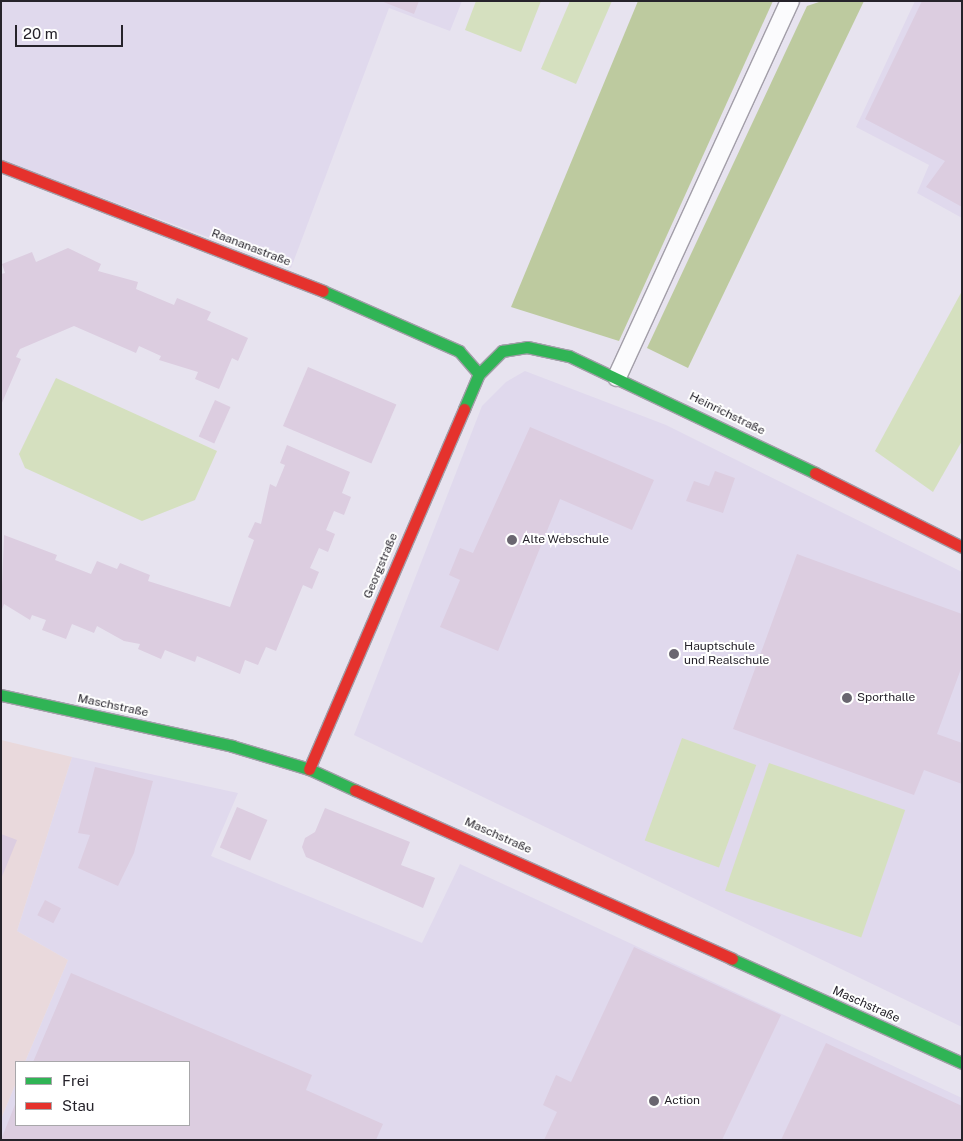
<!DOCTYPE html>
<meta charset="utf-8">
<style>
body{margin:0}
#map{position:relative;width:963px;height:1141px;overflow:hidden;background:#e7e3ef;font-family:"Public Sans",sans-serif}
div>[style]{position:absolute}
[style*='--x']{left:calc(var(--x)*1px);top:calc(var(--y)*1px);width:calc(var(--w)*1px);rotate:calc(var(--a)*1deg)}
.built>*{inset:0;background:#e0d9ed}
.industrial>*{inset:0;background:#e9d9dc}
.green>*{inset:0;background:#d5e0bf;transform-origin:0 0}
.forest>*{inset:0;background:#bdca9f}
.building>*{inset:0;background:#dccde0;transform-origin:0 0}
.roads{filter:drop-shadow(1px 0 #a29ea8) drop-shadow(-1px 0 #a29ea8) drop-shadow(0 1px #a29ea8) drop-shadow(0 -1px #a29ea8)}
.lane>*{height:18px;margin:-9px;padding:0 9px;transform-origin:9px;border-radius:9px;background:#fbfbfd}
.fast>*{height:11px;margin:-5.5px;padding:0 5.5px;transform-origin:5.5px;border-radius:5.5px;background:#30b455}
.jam>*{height:11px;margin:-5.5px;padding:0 5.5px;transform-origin:5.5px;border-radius:5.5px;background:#e5322d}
.dots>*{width:14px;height:14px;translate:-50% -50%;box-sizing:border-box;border:2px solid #fff;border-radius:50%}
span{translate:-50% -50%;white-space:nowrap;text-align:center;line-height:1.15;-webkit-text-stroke:4px #fff;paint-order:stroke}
.street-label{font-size:12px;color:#26232b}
.poi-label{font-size:12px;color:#26232b}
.left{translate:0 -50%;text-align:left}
.frame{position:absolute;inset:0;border:2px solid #26232b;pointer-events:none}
.legend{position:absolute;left:15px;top:1061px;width:175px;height:65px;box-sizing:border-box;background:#fff;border:1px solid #a8a7aa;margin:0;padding:6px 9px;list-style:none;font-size:15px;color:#26232b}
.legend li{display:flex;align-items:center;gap:10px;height:25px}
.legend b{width:25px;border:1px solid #a8a7aa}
.scale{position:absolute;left:15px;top:25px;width:108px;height:22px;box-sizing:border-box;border:2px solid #26232b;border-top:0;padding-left:6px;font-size:15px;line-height:18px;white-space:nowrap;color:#26232b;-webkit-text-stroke:4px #fff;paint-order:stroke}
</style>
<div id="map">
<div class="built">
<i style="clip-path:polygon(1px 1px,462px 1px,450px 31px,389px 8px,291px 268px,1px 160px)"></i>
<i style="clip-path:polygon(915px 1px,962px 1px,962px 218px,917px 193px,929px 165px,856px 127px)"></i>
<i style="clip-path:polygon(525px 371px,666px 425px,962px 572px,962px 1027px,354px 735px,482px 406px,506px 382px)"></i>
<i style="clip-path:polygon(72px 757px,238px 793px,211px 856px,422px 943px,460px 864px,962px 1098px,962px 1140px,1px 1140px,1px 1119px,16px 1083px,16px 1125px,189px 1125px,189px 1062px,25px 1062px,68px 960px,17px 931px)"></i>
</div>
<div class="industrial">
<i style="clip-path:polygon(1px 740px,72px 757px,17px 931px,68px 960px,25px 1062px,16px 1062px,16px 1083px,1px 1119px)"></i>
</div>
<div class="green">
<i style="clip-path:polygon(476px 1px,541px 1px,521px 52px,465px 30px)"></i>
<i style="clip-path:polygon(570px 1px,612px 1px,576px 84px,541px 69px)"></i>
<i style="clip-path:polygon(962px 291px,962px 441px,933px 492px,875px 451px)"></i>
<i style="clip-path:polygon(56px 378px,217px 451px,195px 500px,142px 521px,25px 468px,19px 454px)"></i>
<i style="left:682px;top:738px;width:79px;height:109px;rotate:20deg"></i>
<i style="left:769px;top:763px;width:144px;height:135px;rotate:19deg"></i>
</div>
<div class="forest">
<i style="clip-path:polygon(638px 1px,773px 1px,619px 341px,511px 307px)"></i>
<i style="clip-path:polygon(822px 1px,864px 1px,688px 368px,647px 348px,807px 6px)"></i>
</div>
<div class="building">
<i style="clip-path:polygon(381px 1px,419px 1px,414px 14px)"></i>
<i style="clip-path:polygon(922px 1px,962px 1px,962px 207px,926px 187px,945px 161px,865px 119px)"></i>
<i style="clip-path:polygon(68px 248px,101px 264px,98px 271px,138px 282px,136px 289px,174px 305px,177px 298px,211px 312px,207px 320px,248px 338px,238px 361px,232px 358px,219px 389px,195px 379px,198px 372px,159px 360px,161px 356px,139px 346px,136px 353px,74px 326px,20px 349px,16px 357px,21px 359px,1px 405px,1px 274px,5px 273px,2px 264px,32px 252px,36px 262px)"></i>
<i style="left:308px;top:367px;width:96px;height:64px;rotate:23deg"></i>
<i style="left:215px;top:400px;width:17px;height:40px;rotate:24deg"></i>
<i style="clip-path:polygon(530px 427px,654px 480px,632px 530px,560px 499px,498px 651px,440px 627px,460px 580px,449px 575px,460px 548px,473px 553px)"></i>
<i style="clip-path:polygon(287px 445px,350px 472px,342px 493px,351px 497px,344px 515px,334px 511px,326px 530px,335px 534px,328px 552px,319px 548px,310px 568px,319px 572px,312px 589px,303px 585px,276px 651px,266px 647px,258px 665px,245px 660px,240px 674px,197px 656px,195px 662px,165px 650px,161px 659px,138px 649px,140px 644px,124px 641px,97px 626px,94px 633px,72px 624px,66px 639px,42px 630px,46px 620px,32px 615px,30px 620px,4px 604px,1px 612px,4px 535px,57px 555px,55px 560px,91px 574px,97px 561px,117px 569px,120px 563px,150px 575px,148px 581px,230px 607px,254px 540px,248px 537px,255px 522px,261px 524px,270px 484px,276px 487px,285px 465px,280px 463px)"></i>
<i style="clip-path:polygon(715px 471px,735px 478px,723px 513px,686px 501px,694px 481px,709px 486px)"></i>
<i style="clip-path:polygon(797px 554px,962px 614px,962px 666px,937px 734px,962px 743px,962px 784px,924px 770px,914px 795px,733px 729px)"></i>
<i style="clip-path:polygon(95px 767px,153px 781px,134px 853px,118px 886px,78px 868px,90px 835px,78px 833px)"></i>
<i style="left:237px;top:807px;width:33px;height:44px;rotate:23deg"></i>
<i style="clip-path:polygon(325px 808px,410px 842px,401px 865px,435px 878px,423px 908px,306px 857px,302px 847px,305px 838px,315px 832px)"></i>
<i style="clip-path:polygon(1px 834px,17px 840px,1px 879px)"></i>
<i style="left:45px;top:900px;width:18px;height:17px;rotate:27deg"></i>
<i style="clip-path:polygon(634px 947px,781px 1015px,722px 1140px,544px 1140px,557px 1112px,543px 1105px,556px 1075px,571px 1082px)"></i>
<i style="clip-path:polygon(71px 973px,312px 1075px,306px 1090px,383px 1124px,376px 1140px,1px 1140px,16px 1102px,16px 1125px,189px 1125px,189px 1062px,33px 1062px)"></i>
<i style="clip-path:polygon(826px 1043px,962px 1106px,962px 1140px,781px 1140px)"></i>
</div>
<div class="roads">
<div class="lane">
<i style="--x:617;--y:377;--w:414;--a:-65.3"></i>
</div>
<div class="fast">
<i style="--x:323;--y:291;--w:149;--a:23.8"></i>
<i style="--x:459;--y:351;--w:30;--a:49"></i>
<i style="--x:464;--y:409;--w:38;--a:-67"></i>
<i style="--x:479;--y:374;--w:33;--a:-45"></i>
<i style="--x:502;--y:351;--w:25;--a:-9"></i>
<i style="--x:527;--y:347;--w:43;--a:12.1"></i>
<i style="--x:569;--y:356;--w:272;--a:25.4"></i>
<i style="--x:1;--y:695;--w:237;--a:12.4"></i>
<i style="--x:232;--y:746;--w:80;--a:16.6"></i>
<i style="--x:309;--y:769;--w:51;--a:24.5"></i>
<i style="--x:732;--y:959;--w:252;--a:24.3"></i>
</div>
<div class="jam">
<i style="--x:1;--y:166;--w:345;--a:21.2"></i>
<i style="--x:815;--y:473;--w:165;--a:26.7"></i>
<i style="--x:309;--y:769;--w:392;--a:-66.7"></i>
<i style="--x:355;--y:790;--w:413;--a:24.1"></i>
</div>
</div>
<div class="dots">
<i style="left:512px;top:540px;background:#6a6670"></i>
<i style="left:674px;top:654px;background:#6a6670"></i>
<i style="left:847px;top:698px;background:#6a6670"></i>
<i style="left:654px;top:1101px;background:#6a6670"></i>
</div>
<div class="street-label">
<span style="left:251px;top:248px;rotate:21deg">Raananastraße</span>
<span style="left:727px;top:414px;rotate:26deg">Heinrichstraße</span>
<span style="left:381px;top:566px;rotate:-67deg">Georgstraße</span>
<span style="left:113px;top:706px;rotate:12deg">Maschstraße</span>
<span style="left:498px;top:836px;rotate:24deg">Maschstraße</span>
<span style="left:866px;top:1005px;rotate:24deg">Maschstraße</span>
</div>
<div class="poi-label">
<span class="left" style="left:522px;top:540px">Alte Webschule</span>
<span class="left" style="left:684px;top:654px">Hauptschule<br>und Realschule</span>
<span class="left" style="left:857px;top:698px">Sporthalle</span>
<span class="left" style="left:664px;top:1101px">Action</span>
</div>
<div class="frame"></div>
<ul class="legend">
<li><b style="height:6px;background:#30b455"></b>Frei</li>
<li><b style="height:6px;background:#e5322d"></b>Stau</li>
</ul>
<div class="scale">20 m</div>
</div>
